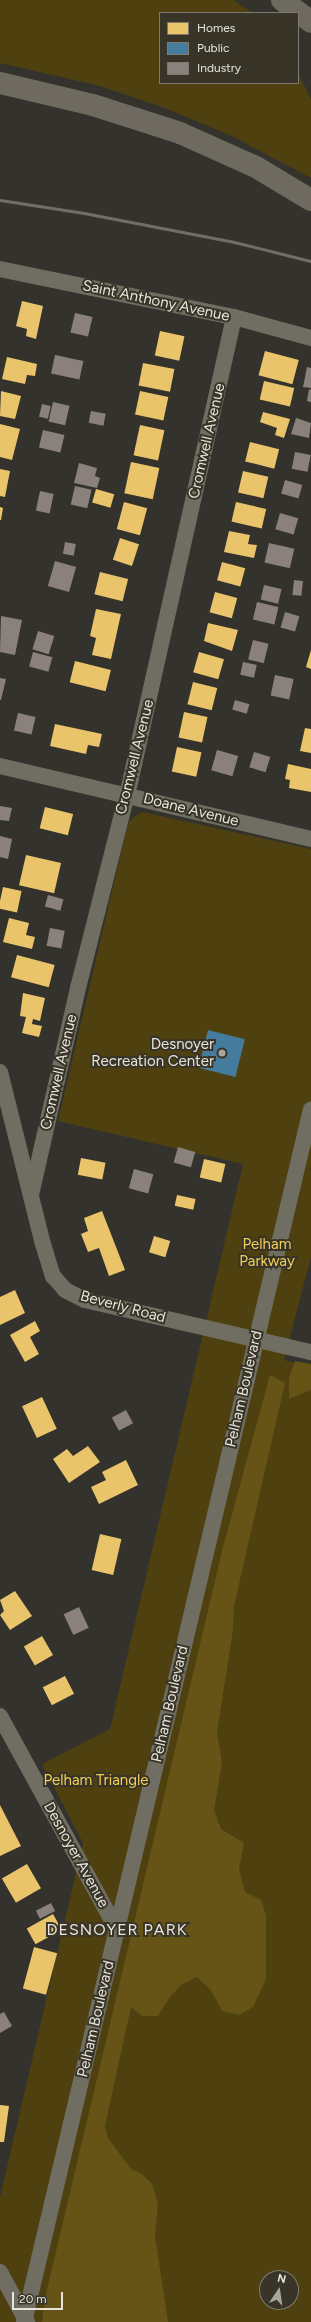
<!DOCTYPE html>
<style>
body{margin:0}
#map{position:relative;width:311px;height:2322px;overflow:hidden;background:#34322c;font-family:Figtree,sans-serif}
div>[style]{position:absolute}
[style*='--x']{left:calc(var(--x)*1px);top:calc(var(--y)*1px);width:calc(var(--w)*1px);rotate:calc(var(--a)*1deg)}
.green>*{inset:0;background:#4e400f}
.forest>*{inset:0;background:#655416}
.homes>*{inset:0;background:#e9c46a;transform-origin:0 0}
.public>*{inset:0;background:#457b9d;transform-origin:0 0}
.industry>*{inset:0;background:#8a817c;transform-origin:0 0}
.minor>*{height:16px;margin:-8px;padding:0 8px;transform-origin:8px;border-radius:8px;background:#706e62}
.motorway>*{height:22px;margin:-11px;padding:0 11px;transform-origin:11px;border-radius:11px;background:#6f6a5f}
.rail>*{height:3px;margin:-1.5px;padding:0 1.5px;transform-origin:1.5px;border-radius:1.5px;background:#706e66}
.dots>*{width:11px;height:11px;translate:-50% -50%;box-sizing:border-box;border:2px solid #383428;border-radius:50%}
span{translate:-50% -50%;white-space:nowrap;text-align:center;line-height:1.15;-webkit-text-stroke:4px #383428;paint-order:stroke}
.street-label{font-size:15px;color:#e7e4dc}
.poi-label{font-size:15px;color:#e7e4dc}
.right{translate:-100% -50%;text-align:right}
.park-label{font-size:15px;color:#f2ce57}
.neighbourhood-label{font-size:16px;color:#e7e4dc;letter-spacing:1px}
.legend{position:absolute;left:159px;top:12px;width:140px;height:72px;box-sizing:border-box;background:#383428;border:1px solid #7e7a70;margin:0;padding:5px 7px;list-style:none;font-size:12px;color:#e7e4dc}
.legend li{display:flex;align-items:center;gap:8px;height:20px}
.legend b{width:20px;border:1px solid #7e7a70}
.north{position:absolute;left:259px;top:2270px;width:40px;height:40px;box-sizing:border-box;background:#383428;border:1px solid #7e7a70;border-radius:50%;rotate:13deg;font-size:11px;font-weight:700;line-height:16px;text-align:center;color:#e7e4dc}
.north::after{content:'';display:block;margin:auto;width:14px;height:18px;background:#a8a69e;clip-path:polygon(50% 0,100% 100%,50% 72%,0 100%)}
.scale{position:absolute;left:12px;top:2292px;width:51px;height:18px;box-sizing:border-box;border:2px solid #e7e4dc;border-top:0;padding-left:5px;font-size:12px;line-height:14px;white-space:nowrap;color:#e7e4dc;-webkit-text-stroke:3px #383428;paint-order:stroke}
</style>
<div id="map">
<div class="green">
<i style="clip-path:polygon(0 0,233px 0,253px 13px,160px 13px,160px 83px,298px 83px,298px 73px,311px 99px,311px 178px,234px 137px,165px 108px,100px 86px,0 63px)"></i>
<i style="clip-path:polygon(evenodd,142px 812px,311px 849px,311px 1257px,284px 1360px,311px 1367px,311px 2322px,47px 2322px,43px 2316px,42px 2322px,0 2322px,0 2197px,83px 1843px,42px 1764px,110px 1729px,243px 1164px,58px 1121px,127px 827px,130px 820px,142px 812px,267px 2278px,291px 2278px,291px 2302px,267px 2302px,267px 2278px)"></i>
</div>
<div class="forest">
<i style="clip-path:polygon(295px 1361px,311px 1364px,311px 1390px,289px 1399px,289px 1378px)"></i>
<i style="clip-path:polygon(270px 1375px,285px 1383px,234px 1606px,233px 1630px,217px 1732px,222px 1762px,214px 1810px,221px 1829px,244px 1843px,239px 1869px,245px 1892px,261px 1900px,266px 1915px,266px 1979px,253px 2007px,239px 2015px,222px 2011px,211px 1990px,197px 1977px,181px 1985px,170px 1997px,158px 2016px,142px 2016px,131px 2007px,105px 2126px,108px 2138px,131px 2169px,142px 2174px,152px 2184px,158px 2204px,155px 2236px,168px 2322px,42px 2322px,45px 2298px,223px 1547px)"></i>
</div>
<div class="homes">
<i style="clip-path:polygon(22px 301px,43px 306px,36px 339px,26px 336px,27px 329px,16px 326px)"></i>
<i style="left:160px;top:331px;width:25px;height:25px;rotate:12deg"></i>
<i style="left:265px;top:351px;width:35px;height:25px;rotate:15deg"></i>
<i style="clip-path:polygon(7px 357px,37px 364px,35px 376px,27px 375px,25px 384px,2px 379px)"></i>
<i style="left:143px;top:363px;width:32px;height:23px;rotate:11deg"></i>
<i style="left:264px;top:381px;width:31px;height:19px;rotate:13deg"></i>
<i style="clip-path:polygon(1px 391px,21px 396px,15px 419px,0 416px)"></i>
<i style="left:140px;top:391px;width:29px;height:24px;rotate:12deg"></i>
<i style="clip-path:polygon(263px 412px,290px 419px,284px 438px,275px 435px,277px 428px,260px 422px)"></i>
<i style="clip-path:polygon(0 424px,20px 429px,12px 460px,0 457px)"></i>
<i style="left:140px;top:425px;width:25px;height:31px;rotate:12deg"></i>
<i style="left:250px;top:442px;width:30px;height:20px;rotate:14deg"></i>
<i style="left:131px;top:462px;width:29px;height:32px;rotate:12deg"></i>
<i style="clip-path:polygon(0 469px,10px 471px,5px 497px,0 496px)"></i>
<i style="left:243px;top:471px;width:26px;height:22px;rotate:13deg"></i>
<i style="left:96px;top:489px;width:19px;height:14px;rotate:16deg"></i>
<i style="left:124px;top:502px;width:24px;height:28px;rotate:15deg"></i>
<i style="left:236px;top:502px;width:31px;height:20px;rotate:13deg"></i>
<i style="clip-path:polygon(0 507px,3px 508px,1px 520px,0 520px)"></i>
<i style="clip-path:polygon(229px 531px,250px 535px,248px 544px,257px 545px,254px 558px,224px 552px)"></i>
<i style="left:120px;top:538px;width:20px;height:23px;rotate:18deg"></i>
<i style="left:222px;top:562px;width:24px;height:19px;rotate:15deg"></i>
<i style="left:100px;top:572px;width:29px;height:23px;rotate:14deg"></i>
<i style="left:215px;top:592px;width:23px;height:21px;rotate:15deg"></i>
<i style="clip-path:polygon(96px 609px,121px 614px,111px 659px,92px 655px,96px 638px,90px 636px)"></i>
<i style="clip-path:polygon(208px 623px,238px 630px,232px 651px,204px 641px)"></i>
<i style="clip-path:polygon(311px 650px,311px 669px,306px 667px)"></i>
<i style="left:199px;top:652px;width:26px;height:21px;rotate:16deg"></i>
<i style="left:75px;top:661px;width:37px;height:22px;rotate:14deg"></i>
<i style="left:193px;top:682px;width:25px;height:23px;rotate:14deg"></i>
<i style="left:184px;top:712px;width:24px;height:26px;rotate:12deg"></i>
<i style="clip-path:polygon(55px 724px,102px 734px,99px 747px,88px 745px,86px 754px,50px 746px)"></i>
<i style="clip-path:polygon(305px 728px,311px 729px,311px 753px,300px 751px)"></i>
<i style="left:177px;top:747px;width:25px;height:25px;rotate:12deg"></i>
<i style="clip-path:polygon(288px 764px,311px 769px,311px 792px,289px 788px,290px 780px,285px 779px)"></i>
<i style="left:45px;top:807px;width:29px;height:22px;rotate:14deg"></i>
<i style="left:26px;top:855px;width:36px;height:31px;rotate:13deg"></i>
<i style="left:3px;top:887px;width:19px;height:22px;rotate:12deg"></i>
<i style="clip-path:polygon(9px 918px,29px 923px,26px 935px,35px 937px,32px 949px,3px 942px)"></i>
<i style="left:17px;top:955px;width:39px;height:23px;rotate:15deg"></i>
<i style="clip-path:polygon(23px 993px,45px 998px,40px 1021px,33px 1019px,32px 1024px,42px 1026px,39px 1037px,22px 1033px,26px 1017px,20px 1016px)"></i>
<i style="left:81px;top:1158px;width:25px;height:17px;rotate:11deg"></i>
<i style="left:204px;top:1159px;width:22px;height:19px;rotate:13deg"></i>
<i style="left:177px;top:1195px;width:19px;height:11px;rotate:12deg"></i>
<i style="clip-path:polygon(102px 1211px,125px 1270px,109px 1276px,99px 1248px,88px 1252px,81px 1234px,88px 1231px,84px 1218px)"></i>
<i style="left:154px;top:1236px;width:17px;height:17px;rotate:17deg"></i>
<i style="clip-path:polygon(15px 1290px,25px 1313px,0 1325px,0 1297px)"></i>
<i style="clip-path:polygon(35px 1321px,40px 1331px,30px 1337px,39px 1354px,25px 1362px,10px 1335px)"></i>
<i style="left:42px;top:1397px;width:35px;height:22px;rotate:65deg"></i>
<i style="clip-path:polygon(88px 1446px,100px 1462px,69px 1483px,53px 1459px,67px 1449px,73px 1456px)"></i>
<i style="clip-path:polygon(126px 1460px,138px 1485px,99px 1504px,91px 1487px,106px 1480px,102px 1472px)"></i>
<i style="left:100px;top:1534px;width:22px;height:37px;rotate:13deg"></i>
<i style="clip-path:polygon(15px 1591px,32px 1616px,10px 1630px,0 1615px,4px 1611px,0 1600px)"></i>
<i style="left:42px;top:1636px;width:22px;height:21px;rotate:60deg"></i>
<i style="left:65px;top:1676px;width:20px;height:25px;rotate:63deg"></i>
<i style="clip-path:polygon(0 1805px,21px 1846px,0 1856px)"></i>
<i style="left:27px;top:1864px;width:28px;height:29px;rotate:60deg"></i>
<i style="left:53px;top:1914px;width:18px;height:30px;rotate:61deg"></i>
<i style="left:34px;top:1947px;width:24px;height:43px;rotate:15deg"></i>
<i style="clip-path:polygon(0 2105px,9px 2106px,4px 2142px,0 2142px)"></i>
</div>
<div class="public">
<i style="left:208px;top:1030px;width:38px;height:39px;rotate:14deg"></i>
</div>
<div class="industry">
<i style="left:75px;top:313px;width:18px;height:20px;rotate:13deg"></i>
<i style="left:55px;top:355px;width:29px;height:19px;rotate:12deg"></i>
<i style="clip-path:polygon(307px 367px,311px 368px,311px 388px,303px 387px)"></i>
<i style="clip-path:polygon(309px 389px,311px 390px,311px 402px,307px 401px)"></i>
<i style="left:53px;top:402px;width:17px;height:20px;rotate:13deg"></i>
<i style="left:42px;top:404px;width:9px;height:13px;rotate:13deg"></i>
<i style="left:91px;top:411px;width:15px;height:12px;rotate:11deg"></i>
<i style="clip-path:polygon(296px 418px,311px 423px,309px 438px,291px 434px)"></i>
<i style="left:43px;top:430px;width:22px;height:18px;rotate:13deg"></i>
<i style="left:295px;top:452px;width:16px;height:17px;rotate:11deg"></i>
<i style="clip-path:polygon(79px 463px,97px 468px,95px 476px,100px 478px,97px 488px,74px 483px)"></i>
<i style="left:285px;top:480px;width:18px;height:14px;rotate:16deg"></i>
<i style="left:75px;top:486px;width:17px;height:19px;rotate:13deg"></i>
<i style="left:40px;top:491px;width:14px;height:20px;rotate:12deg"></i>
<i style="left:280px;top:513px;width:19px;height:17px;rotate:16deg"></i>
<i style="left:65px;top:542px;width:11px;height:12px;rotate:10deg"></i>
<i style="left:269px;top:543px;width:26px;height:20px;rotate:13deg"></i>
<i style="left:55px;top:561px;width:22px;height:26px;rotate:16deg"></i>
<i style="left:294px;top:580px;width:9px;height:15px;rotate:6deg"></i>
<i style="left:264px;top:585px;width:18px;height:15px;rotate:13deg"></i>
<i style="left:257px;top:602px;width:22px;height:18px;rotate:13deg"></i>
<i style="left:285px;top:612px;width:15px;height:16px;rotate:16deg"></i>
<i style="clip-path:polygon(1px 616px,22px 620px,15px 655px,0 652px)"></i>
<i style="left:38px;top:631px;width:17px;height:19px;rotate:17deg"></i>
<i style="left:253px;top:640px;width:16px;height:20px;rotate:14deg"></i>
<i style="left:33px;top:652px;width:20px;height:15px;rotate:15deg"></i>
<i style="left:243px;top:662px;width:14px;height:13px;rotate:12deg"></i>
<i style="left:275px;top:675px;width:19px;height:21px;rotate:12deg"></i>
<i style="clip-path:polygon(0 678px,6px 679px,1px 700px,0 700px)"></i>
<i style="left:235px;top:700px;width:15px;height:10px;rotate:16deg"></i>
<i style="left:18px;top:713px;width:18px;height:18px;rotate:13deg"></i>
<i style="left:217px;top:750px;width:22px;height:21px;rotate:16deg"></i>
<i style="left:254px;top:752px;width:17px;height:16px;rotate:17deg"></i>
<i style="clip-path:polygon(0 806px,12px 808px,9px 821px,0 820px)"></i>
<i style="clip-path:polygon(0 836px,12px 839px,8px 859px,0 857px)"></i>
<i style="left:48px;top:895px;width:16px;height:12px;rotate:15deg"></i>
<i style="left:50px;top:928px;width:15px;height:18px;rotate:11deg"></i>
<i style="left:178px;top:1147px;width:18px;height:16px;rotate:16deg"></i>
<i style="left:134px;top:1169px;width:20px;height:20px;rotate:15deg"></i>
<i style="left:126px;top:1410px;width:15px;height:16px;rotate:62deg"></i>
<i style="left:79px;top:1607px;width:23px;height:17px;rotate:65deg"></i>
<i style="left:51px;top:1903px;width:9px;height:17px;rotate:63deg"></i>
<i style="clip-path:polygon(4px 2012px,12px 2026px,0 2033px,0 2014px)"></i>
</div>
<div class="minor">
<i style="--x:0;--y:269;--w:239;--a:11.6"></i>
<i style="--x:234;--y:317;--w:80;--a:15.3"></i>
<i style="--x:0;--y:766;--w:319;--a:13.2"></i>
<i style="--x:0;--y:1072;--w:177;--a:76"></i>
<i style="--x:43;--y:1244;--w:34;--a:73"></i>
<i style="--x:53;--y:1276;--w:18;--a:49"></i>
<i style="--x:65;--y:1290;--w:22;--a:27"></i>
<i style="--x:85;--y:1300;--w:232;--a:13"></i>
<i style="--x:31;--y:1195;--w:212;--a:-77.2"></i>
<i style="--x:78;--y:988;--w:217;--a:-75.8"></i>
<i style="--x:131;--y:778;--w:472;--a:-77.4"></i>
<i style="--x:0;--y:1716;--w:244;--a:61.3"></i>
<i style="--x:0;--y:2272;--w:57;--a:61.6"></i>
<i style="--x:24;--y:2322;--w:1246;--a:-76.69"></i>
</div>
<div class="motorway">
<i style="--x:282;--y:0;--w:36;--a:37"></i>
<i style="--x:0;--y:83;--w:96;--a:13.3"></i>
<i style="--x:93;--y:105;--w:91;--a:17.8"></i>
<i style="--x:180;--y:133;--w:83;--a:24.1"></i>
<i style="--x:256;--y:167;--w:64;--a:31"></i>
</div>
<div class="rail">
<i style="--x:0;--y:200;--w:85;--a:8.8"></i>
<i style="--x:84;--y:213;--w:149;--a:10.9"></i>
<i style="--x:230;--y:241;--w:83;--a:13.9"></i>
</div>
<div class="dots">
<i style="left:222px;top:1053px;background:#a8a69e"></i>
</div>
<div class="street-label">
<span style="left:156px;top:301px;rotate:12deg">Saint Anthony Avenue</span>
<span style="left:207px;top:441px;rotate:-77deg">Cromwell Avenue</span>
<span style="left:135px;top:757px;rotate:-76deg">Cromwell Avenue</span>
<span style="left:191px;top:810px;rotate:14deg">Doane Avenue</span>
<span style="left:59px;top:1072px;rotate:-77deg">Cromwell Avenue</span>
<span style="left:123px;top:1307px;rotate:15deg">Beverly Road</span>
<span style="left:244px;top:1389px;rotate:-77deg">Pelham Boulevard</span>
<span style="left:170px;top:1704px;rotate:-77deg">Pelham Boulevard</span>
<span style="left:76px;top:1855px;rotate:61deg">Desnoyer Avenue</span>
<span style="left:96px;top:2019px;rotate:-77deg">Pelham Boulevard</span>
</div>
<div class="poi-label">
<span class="right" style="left:214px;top:1053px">Desnoyer<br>Recreation Center</span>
</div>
<div class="park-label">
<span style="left:267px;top:1253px">Pelham<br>Parkway</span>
<span style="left:96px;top:1781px">Pelham Triangle</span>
</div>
<div class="neighbourhood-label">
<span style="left:117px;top:1930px">DESNOYER PARK</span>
</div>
<ul class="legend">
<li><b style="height:11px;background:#e9c46a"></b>Homes</li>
<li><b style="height:11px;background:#457b9d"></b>Public</li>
<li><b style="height:11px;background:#8a817c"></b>Industry</li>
</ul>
<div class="north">N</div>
<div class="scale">20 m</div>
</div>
